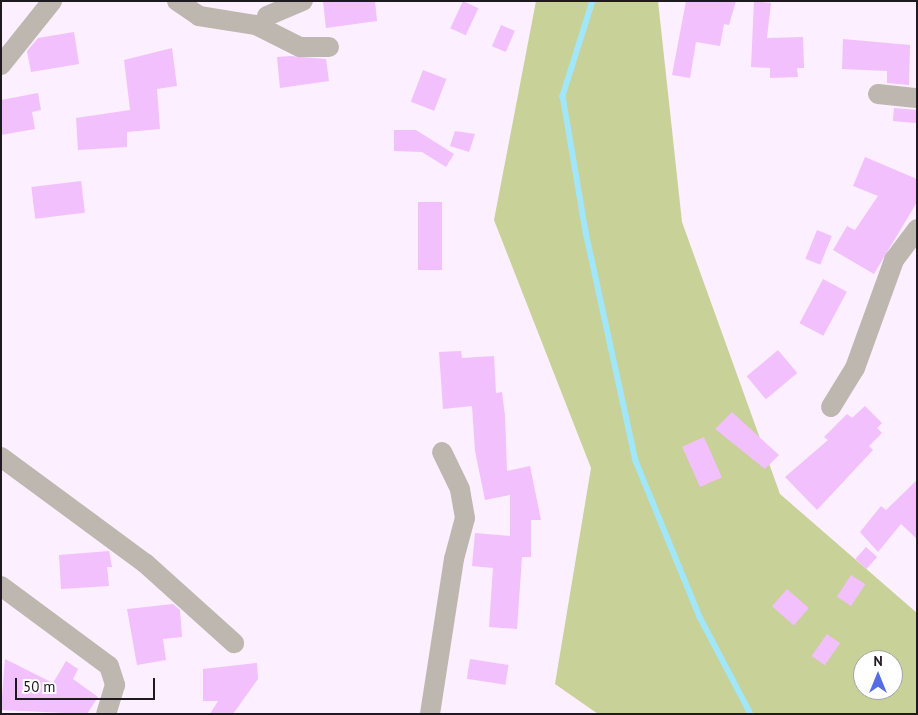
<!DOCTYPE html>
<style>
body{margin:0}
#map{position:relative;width:918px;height:715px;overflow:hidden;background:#fcefff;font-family:"PT Sans",sans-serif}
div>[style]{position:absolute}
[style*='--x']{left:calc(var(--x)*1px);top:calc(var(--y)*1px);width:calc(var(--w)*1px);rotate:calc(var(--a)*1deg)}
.green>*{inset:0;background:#c7d198}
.stream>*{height:5.5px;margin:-2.75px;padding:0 2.75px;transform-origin:2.75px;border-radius:2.75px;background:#a2e6f9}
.building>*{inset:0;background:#f2c0fc;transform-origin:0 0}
.minor>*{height:20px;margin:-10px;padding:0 10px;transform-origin:10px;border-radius:10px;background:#beb7af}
span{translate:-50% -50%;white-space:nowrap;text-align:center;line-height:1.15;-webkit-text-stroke:5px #fff;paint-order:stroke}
.frame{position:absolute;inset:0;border:2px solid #1f1920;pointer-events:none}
.north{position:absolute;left:853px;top:650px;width:50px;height:50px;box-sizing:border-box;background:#fff;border:1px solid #a5a3a6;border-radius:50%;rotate:0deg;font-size:14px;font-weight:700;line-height:20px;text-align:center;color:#1f1920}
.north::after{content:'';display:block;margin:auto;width:18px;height:22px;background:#556de3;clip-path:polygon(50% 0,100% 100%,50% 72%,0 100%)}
.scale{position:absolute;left:15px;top:678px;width:140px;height:22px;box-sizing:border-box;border:2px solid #1f1920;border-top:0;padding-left:6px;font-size:15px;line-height:18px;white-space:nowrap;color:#1f1920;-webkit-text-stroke:4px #fff;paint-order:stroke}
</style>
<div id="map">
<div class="green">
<i style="clip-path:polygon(evenodd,536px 1px,658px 1px,682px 222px,780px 494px,917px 613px,917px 714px,598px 714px,555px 684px,591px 468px,494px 220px,536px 1px,863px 660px,893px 660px,893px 690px,863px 690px,863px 660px)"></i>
</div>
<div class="stream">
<i style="--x:593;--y:1;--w:100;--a:107.5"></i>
<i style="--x:563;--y:96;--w:138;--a:80.4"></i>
<i style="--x:586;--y:232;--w:234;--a:77.7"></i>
<i style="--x:636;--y:461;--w:169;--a:67.7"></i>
<i style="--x:700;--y:617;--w:110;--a:62.3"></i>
</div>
<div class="building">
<i style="clip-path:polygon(323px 1px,375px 1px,377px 21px,326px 28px)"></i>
<i style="left:463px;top:1px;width:17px;height:30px;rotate:25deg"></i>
<i style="clip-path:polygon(686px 1px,736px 1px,729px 25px,724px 24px,720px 46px,696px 42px,690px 78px,672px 75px)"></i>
<i style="clip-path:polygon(754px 1px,771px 3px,767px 38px,803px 37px,804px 68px,797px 68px,798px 77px,770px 78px,770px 68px,751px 67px)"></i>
<i style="left:501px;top:25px;width:15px;height:23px;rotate:23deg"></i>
<i style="clip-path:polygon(74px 32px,79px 64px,31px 72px,27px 51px,38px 38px)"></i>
<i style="clip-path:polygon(843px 39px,910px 45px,909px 85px,887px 83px,887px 71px,842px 69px)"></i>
<i style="clip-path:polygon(172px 48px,177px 86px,157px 89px,160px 129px,127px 132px,127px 147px,78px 150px,76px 118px,130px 110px,124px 60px)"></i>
<i style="clip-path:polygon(291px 56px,326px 59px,329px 81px,280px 88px,277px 57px)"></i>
<i style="left:423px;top:70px;width:25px;height:34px;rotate:21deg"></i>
<i style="clip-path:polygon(38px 93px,41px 110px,32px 112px,35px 129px,1px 135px,1px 100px)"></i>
<i style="left:894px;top:108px;width:23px;height:13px;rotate:5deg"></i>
<i style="clip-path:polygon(394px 130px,416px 130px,454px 154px,446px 167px,422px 152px,394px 151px)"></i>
<i style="clip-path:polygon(455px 131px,475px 134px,469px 152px,450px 146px)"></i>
<i style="clip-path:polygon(865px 157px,917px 179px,917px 202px,874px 274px,833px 250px,847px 226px,855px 230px,878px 196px,853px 186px)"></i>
<i style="left:81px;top:181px;width:32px;height:50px;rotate:83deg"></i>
<i style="left:418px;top:202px;width:24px;height:68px"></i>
<i style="left:817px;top:230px;width:16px;height:31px;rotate:22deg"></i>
<i style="left:823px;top:279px;width:27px;height:50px;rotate:28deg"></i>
<i style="left:778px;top:350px;width:30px;height:41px;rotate:50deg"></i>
<i style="clip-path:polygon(461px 351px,462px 358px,494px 356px,496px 393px,502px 392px,505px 416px,507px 471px,530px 466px,541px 520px,531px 520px,531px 557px,522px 557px,517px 629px,489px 627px,493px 568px,472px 566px,475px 533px,510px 536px,510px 495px,485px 500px,475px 451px,472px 406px,443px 409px,439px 352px)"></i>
<i style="clip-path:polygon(865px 406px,882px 423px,877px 428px,882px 433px,869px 446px,873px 450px,817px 510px,785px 477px,828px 440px,824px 437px,847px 414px,852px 418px)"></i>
<i style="clip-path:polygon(732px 412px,779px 455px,765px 469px,715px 429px)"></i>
<i style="left:704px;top:437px;width:44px;height:24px;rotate:66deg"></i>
<i style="clip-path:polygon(917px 480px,917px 539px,901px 524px,878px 552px,860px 532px,881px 506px,886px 510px)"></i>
<i style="left:866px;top:547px;width:15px;height:16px;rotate:42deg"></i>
<i style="clip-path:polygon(109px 551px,112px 567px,107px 567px,109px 586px,61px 589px,59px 555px)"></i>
<i style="left:851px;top:575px;width:17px;height:26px;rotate:33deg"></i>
<i style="left:787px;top:589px;width:29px;height:23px;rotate:41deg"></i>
<i style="clip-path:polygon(173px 604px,180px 610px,182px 637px,163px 639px,166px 660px,137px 665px,127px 609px)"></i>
<i style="left:827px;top:634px;width:16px;height:27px;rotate:35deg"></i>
<i style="clip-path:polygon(5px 659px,53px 683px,66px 661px,78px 669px,73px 679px,98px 697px,87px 714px,1px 710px)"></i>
<i style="left:470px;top:659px;width:39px;height:20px;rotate:9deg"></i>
<i style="clip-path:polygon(257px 663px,258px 679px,233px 714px,210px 714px,218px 701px,203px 701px,203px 669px)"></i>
</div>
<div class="minor">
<i style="--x:177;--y:1;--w:27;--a:34"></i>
<i style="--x:199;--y:16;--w:58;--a:9"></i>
<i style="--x:256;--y:25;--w:49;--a:26.6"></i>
<i style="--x:300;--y:47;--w:29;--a:0"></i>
<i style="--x:267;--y:16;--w:39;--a:-23"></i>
<i style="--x:1;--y:65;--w:82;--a:-51.4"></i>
<i style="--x:878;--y:94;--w:39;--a:6"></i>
<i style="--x:831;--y:407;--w:46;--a:-58.4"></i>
<i style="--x:855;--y:368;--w:115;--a:-70.1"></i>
<i style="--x:894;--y:260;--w:39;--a:-53"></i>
<i style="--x:1;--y:457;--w:179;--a:36.4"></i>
<i style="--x:145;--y:563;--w:120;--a:42"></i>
<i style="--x:1;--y:586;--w:134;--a:36.5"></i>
<i style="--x:109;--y:666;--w:20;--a:72"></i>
<i style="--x:115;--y:685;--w:30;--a:107"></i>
<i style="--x:430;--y:714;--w:157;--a:-81.2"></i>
<i style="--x:454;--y:559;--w:42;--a:-75"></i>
<i style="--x:465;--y:518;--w:29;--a:-100"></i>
<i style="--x:460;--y:489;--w:41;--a:-115.9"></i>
</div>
<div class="frame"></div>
<div class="north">N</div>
<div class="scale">50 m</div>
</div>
